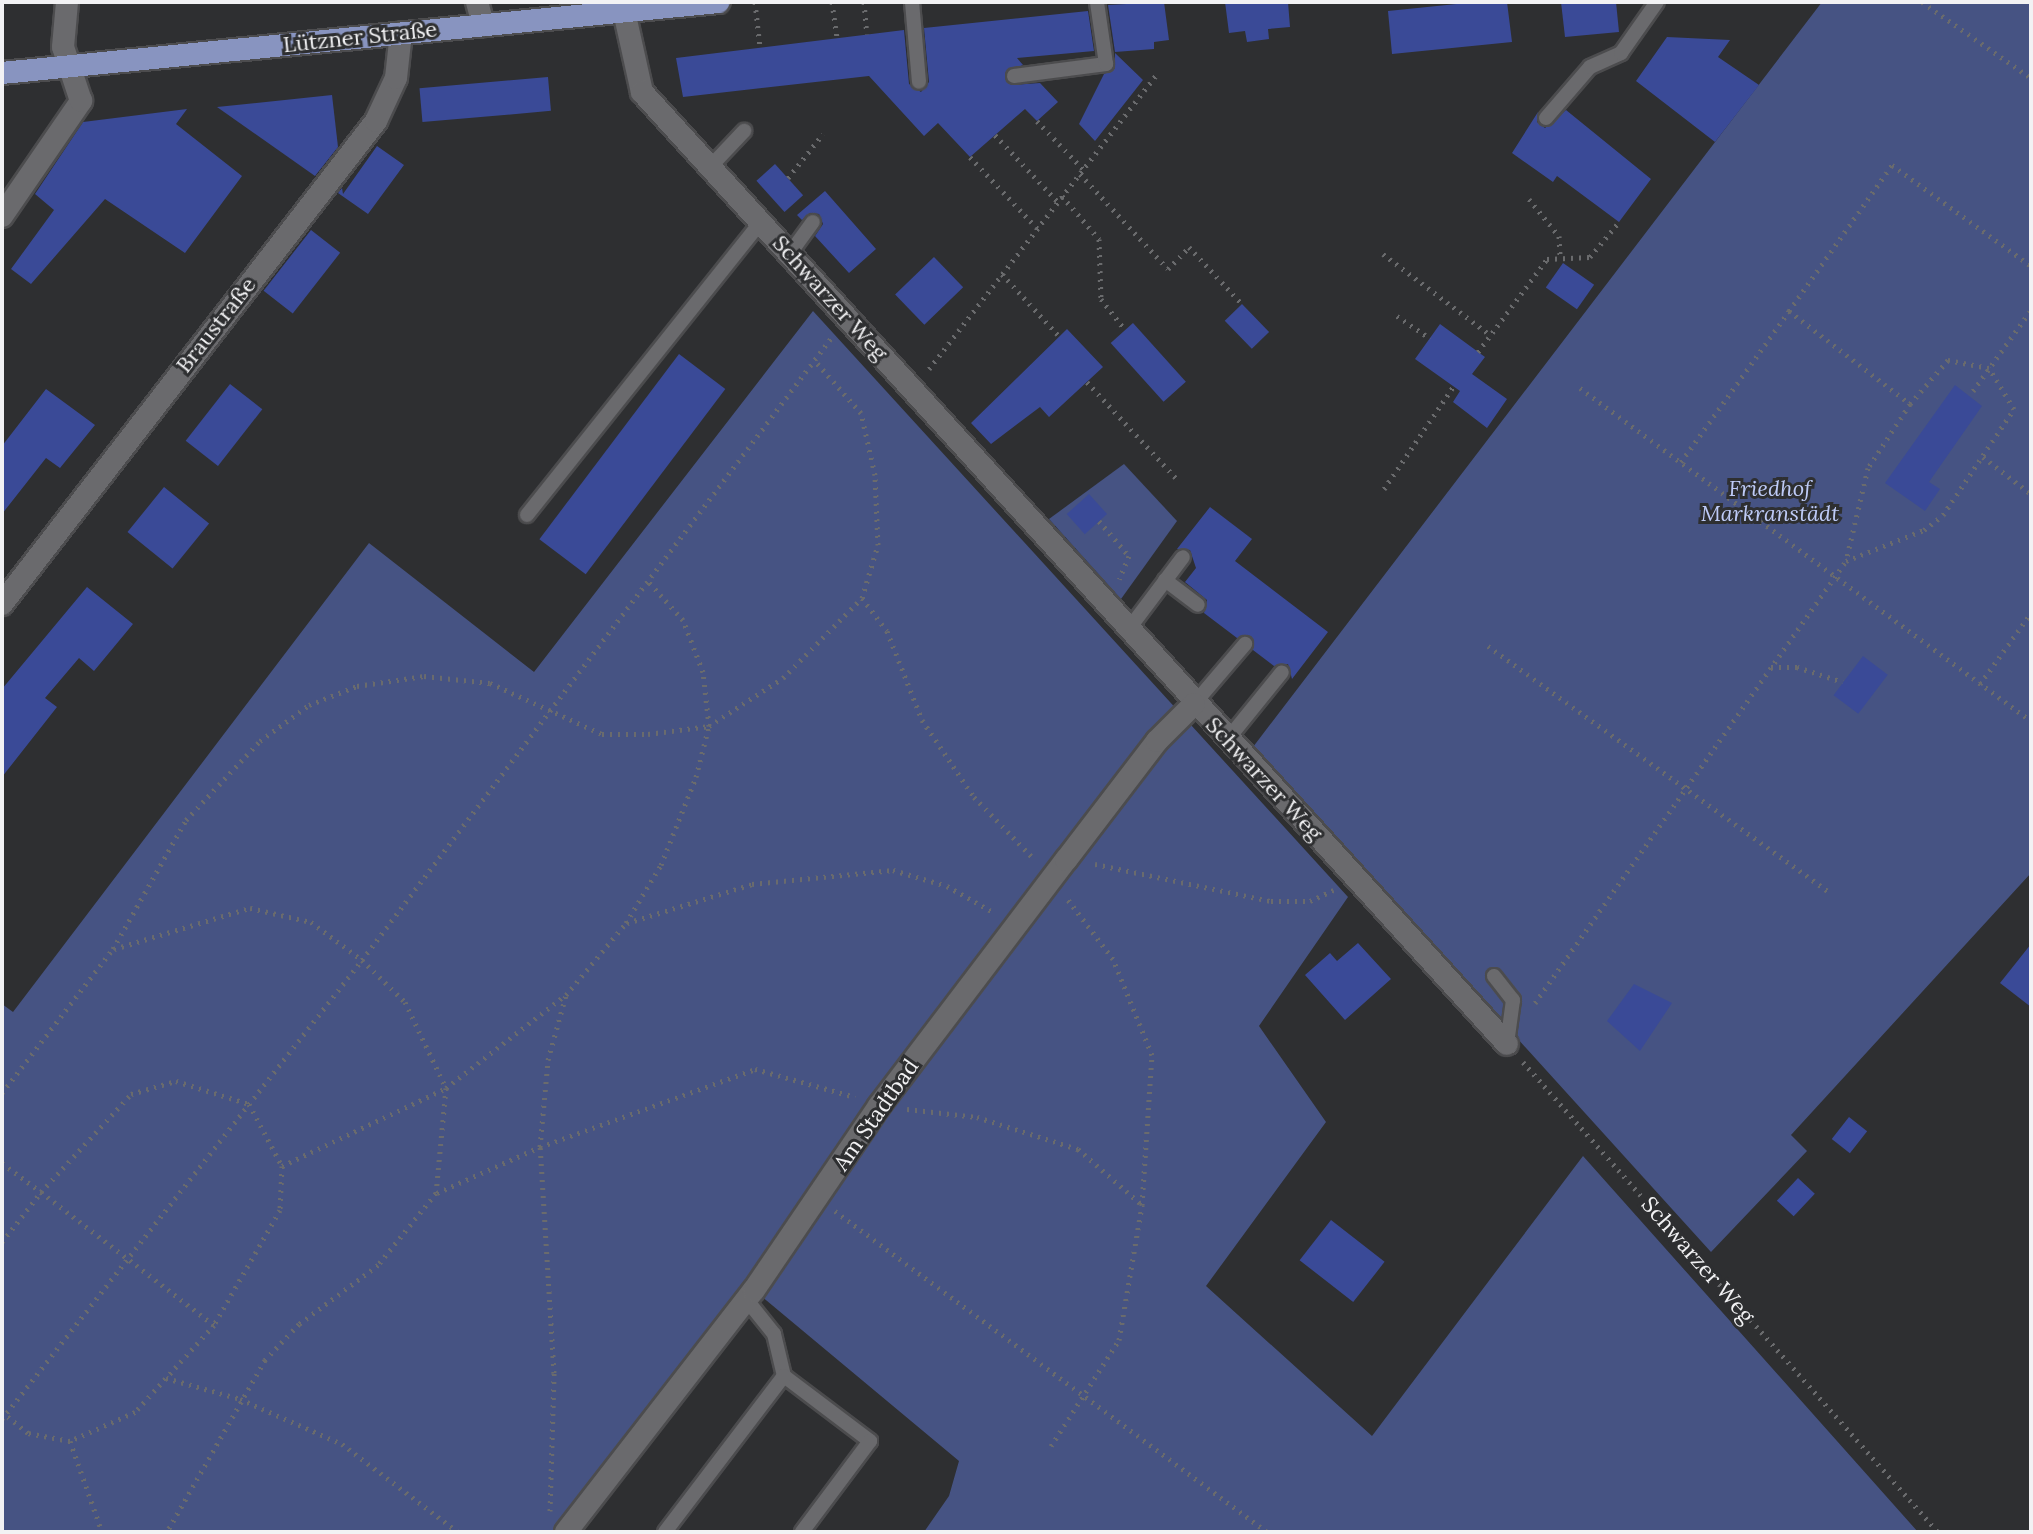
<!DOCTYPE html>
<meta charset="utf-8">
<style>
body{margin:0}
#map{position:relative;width:2033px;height:1534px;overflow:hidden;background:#2e2f31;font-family:Lora,serif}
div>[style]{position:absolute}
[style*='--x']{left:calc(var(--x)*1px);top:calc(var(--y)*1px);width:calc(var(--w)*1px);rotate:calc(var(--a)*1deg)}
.green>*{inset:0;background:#465383}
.building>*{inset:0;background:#3a4a97;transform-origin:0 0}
.path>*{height:5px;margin-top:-2.5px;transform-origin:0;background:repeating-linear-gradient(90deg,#6a6b6d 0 2px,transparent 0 8px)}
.roads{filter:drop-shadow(2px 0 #4c4c4e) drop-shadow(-2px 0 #4c4c4e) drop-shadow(0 2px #4c4c4e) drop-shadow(0 -2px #4c4c4e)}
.service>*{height:14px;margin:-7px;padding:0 7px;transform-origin:7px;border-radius:7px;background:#6a6a6d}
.minor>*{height:22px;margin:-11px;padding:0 11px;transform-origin:11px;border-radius:11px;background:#6a6a6d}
.primary>*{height:22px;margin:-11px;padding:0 11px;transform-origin:11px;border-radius:11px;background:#8894c0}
span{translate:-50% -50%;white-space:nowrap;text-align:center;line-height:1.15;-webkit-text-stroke:6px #2e2f31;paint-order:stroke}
.street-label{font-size:22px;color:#f2f2f4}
.park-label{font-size:22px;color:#becbf7;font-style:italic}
.frame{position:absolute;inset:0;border:4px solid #f2f2f4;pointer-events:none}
</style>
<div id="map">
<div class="green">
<i style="clip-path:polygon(1822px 2px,2031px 2px,2031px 873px,1791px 1135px,1807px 1151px,1711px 1252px,1253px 747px)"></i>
<i style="clip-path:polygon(813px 311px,1348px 897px,1259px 1026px,1326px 1122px,1206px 1286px,1372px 1436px,1583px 1156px,1918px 1532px,924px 1532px,949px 1496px,959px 1461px,754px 1290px,566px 1532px,2px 1532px,2px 1004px,13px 1012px,369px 543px,534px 672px)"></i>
<i style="clip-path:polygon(1124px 464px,1177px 521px,1121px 599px,1049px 519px)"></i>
</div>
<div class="building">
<i style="clip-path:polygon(1164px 2px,1169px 40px,1154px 42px,1154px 49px,1115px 52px,1108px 5px)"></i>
<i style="clip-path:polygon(1225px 2px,1288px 2px,1290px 27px,1268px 29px,1269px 39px,1247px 42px,1245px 31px,1229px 33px)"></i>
<i style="clip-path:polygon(1476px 2px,1507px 2px,1512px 42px,1392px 54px,1388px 11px)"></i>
<i style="clip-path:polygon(1561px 2px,1616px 2px,1619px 32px,1565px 37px)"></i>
<i style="clip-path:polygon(1088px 11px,1094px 51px,1017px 58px,1023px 65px,1005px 73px,1011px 85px,1040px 83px,1058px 102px,1037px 121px,1025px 109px,970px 157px,938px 123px,924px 136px,869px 76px,683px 97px,676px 58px,904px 30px,909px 84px,921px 92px,929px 82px,924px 28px)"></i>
<i style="clip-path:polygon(1667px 37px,1730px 40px,1718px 57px,1759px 85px,1715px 142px,1636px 81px)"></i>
<i style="clip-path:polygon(1115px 53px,1143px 80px,1095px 141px,1079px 124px,1104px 74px,1115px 68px)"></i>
<i style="left:548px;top:77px;width:34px;height:129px;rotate:85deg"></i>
<i style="clip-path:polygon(332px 95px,338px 147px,315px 176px,217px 107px)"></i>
<i style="clip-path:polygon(187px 109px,176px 124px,242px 176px,185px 253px,105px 199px,31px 284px,11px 269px,54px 210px,35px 194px,83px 122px)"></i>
<i style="clip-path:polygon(1566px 110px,1651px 179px,1619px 222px,1557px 176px,1553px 182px,1512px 153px,1538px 112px,1537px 122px,1545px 128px)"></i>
<i style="clip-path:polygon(377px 146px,404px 165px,368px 214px,338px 193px,342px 188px,343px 194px)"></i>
<i style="left:775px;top:164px;width:42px;height:25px;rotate:48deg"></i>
<i style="clip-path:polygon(825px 191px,876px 249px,849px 273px,815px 236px,823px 224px,819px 214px,810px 213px,802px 220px,797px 215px)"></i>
<i style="left:311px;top:230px;width:37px;height:77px;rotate:38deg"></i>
<i style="left:934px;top:257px;width:42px;height:54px;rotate:46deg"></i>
<i style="left:1563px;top:263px;width:38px;height:30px;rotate:35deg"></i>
<i style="left:1242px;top:304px;width:39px;height:24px;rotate:46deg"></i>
<i style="left:1133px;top:323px;width:79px;height:30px;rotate:48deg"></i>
<i style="clip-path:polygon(1440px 324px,1485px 357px,1472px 374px,1507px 399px,1487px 428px,1453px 402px,1460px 391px,1415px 359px)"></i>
<i style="clip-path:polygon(1067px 329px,1103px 367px,1049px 417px,1040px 407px,991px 444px,971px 423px)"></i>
<i style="left:679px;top:354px;width:58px;height:232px;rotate:37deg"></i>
<i style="left:230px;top:384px;width:41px;height:72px;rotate:38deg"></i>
<i style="clip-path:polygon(1955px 385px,1982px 406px,1929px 482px,1940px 489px,1925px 511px,1885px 483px)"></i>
<i style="clip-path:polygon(46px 389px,95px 425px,60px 468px,46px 458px,2px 514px,2px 446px)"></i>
<i style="left:164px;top:487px;width:58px;height:58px;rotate:39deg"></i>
<i style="left:1089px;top:494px;width:27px;height:30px;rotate:48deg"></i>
<i style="clip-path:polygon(1210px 507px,1252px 539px,1235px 561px,1328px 632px,1292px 679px,1288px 664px,1274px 666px,1253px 650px,1251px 636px,1237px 638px,1204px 613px,1207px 600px,1185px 582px,1196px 568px,1190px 550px,1177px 549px)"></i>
<i style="clip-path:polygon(87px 587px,133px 624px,94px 671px,79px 658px,45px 698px,57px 707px,2px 777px,2px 689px)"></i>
<i style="left:1863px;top:656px;width:31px;height:49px;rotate:37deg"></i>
<i style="clip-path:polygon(1358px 943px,1391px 979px,1345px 1020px,1305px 975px,1330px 953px,1337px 961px)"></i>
<i style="clip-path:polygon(2031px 944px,2031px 1007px,2000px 983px)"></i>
<i style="clip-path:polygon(1634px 984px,1672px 1003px,1640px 1051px,1607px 1021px)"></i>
<i style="left:1849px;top:1117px;width:23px;height:28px;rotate:38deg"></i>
<i style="left:1798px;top:1178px;width:23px;height:31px;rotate:43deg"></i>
<i style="left:1331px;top:1220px;width:68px;height:51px;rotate:38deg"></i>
</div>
<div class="path">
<i style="--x:755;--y:2;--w:45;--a:83.7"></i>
<i style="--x:832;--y:2;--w:36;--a:82"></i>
<i style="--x:864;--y:2;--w:32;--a:85"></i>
<i style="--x:1922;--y:2;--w:133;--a:34.9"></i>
<i style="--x:1037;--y:121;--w:66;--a:46.2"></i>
<i style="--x:995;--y:135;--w:92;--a:46.8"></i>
<i style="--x:970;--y:157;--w:98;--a:46.7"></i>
<i style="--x:1080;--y:174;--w:129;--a:47.2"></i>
<i style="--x:1168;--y:269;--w:30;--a:-46"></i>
<i style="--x:1189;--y:247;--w:78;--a:47.1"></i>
<i style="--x:788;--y:178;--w:56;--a:-51.5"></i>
<i style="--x:1062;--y:196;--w:57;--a:49.3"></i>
<i style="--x:1099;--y:239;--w:60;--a:88.1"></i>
<i style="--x:1101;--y:299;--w:39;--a:52"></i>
<i style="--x:1529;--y:199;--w:48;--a:51"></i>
<i style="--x:1559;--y:236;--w:22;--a:87"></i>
<i style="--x:1383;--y:254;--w:134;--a:37.1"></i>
<i style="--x:1002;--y:274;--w:84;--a:47.4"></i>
<i style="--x:1789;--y:311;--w:179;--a:-54.8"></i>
<i style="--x:1892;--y:165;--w:172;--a:36"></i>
<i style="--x:1397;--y:316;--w:40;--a:34"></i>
<i style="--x:1478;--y:352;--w:116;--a:-53.4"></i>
<i style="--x:1547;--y:259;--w:43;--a:-2.7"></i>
<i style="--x:1590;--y:257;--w:45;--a:-50.4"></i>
<i style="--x:929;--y:369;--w:373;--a:-52.3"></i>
<i style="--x:1087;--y:382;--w:131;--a:47.2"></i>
<i style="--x:1580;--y:388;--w:561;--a:36.44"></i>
<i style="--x:1973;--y:391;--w:100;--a:-54.4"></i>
<i style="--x:1983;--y:457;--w:61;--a:37.6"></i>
<i style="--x:1681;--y:462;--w:186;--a:-54.4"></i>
<i style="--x:1789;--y:311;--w:153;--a:37.5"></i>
<i style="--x:1384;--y:489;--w:123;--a:-55.9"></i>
<i style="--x:1099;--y:521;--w:46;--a:49.4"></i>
<i style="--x:1129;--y:556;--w:25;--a:113"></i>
<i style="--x:862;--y:598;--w:41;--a:52.9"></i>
<i style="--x:887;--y:631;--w:96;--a:68.5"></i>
<i style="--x:922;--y:720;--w:93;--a:56"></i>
<i style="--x:974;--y:797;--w:86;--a:45.9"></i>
<i style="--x:1488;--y:646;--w:422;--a:35.8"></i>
<i style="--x:1771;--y:667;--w:26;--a:0"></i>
<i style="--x:1797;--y:667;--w:48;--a:18.1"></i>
<i style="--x:1980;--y:684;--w:87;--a:-54.3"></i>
<i style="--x:1095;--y:864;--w:180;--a:11.9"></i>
<i style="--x:1271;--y:901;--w:39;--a:0"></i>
<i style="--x:1310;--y:901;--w:26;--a:-25"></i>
<i style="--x:627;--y:923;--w:131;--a:-17.3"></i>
<i style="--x:752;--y:884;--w:142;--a:-5.7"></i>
<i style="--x:893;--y:870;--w:56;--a:16.5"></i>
<i style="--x:947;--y:886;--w:53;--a:29.5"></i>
<i style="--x:114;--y:949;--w:142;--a:-16.8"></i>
<i style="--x:250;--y:908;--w:63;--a:12.9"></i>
<i style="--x:311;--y:922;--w:64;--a:36.7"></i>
<i style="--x:362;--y:960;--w:60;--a:44.3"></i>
<i style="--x:405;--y:1002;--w:95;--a:64.5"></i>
<i style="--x:446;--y:1088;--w:105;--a:95.4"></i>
<i style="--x:436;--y:1193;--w:92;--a:128.9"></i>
<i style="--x:378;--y:1265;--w:99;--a:143.2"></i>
<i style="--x:299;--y:1324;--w:50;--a:133.4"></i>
<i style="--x:265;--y:1360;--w:198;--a:119.7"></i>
<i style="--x:1535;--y:1003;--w:540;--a:-54.87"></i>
<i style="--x:1846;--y:561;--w:84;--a:-21.7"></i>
<i style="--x:1924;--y:530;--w:24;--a:-38"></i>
<i style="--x:1943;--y:515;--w:128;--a:-56.2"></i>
<i style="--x:2014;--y:409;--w:48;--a:-121.4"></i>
<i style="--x:1989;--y:368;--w:42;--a:-169"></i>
<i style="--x:1948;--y:360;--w:58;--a:130.8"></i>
<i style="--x:1910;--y:404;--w:77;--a:123.3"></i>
<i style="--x:1868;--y:468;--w:96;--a:103.3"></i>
<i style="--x:1523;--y:1062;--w:627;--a:48.56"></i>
<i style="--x:2;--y:1093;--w:182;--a:-52.4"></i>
<i style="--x:113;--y:949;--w:148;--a:-60.5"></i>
<i style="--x:186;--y:820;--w:108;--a:-46.9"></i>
<i style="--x:260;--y:741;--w:61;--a:-36.3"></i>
<i style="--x:309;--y:705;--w:52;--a:-21.6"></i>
<i style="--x:357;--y:686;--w:68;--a:-8.5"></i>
<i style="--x:424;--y:676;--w:66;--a:6.1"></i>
<i style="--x:490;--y:683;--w:123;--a:24.5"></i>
<i style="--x:602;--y:734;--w:46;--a:0"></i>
<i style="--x:648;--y:734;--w:62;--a:-7.5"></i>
<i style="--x:709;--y:726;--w:88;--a:-33"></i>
<i style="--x:783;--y:678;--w:112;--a:-45.4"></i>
<i style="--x:862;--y:598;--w:55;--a:-73.2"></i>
<i style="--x:878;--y:545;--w:70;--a:-92.5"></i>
<i style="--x:875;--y:475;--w:64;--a:-102.7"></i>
<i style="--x:861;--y:413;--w:68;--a:-131.4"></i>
<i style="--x:907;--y:1109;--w:70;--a:6.5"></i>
<i style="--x:977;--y:1117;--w:106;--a:17.6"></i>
<i style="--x:1078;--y:1149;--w:85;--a:41.2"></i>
<i style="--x:2;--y:1163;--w:49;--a:36.6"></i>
<i style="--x:41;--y:1192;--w:133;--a:-47.4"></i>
<i style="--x:131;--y:1094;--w:47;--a:-16.1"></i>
<i style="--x:176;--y:1081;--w:77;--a:17.5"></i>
<i style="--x:249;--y:1104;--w:70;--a:62"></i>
<i style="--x:282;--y:1166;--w:44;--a:92.6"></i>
<i style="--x:280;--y:1210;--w:133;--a:119.9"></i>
<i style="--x:282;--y:1166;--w:182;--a:-25.4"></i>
<i style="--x:446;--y:1088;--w:150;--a:-37.9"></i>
<i style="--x:437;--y:1193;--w:113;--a:-24.1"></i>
<i style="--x:540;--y:1147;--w:229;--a:-19.9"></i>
<i style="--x:755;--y:1069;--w:104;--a:15.6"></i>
<i style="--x:835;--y:1211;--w:538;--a:36.61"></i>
<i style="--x:2;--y:1242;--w:63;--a:-52"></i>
<i style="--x:41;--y:1192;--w:218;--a:37.6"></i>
<i style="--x:214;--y:1325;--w:118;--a:132.2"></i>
<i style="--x:135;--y:1412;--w:71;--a:156"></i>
<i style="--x:70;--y:1441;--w:43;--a:-169.2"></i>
<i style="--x:28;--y:1433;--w:32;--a:-141"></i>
<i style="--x:166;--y:1378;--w:77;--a:15.8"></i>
<i style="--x:240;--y:1399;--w:111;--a:23.8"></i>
<i style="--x:342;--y:1444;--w:146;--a:37.2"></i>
<i style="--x:2;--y:1419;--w:583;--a:-51.89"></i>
<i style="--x:362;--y:960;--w:780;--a:-52.97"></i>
<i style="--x:70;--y:1441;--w:96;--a:70.6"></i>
<i style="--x:1051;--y:1446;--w:126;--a:-57.3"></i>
<i style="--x:1119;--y:1340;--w:137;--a:-80.3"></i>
<i style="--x:1142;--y:1205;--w:150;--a:-86.2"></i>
<i style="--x:1152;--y:1055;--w:104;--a:-112.1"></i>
<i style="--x:1113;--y:959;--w:78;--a:-127.2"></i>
<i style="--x:550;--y:1511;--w:138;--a:-88.3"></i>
<i style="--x:554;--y:1373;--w:226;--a:-93.5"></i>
<i style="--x:540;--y:1147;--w:87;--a:-84.7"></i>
<i style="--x:548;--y:1060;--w:67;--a:-74.5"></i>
<i style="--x:566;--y:995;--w:94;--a:-50.2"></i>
<i style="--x:626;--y:923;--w:68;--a:-58.9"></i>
<i style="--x:661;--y:865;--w:95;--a:-68.3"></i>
<i style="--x:696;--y:777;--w:53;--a:-75.7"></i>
<i style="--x:709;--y:726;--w:54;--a:-96.3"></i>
<i style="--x:703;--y:672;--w:56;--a:-111"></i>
<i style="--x:683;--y:620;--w:52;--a:-131.9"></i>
</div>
<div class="roads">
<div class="service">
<i style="--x:912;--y:2;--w:80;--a:85"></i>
<i style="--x:1014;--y:76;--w:93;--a:-7.4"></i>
<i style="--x:1106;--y:64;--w:63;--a:-98.3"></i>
<i style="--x:1546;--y:118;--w:67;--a:-49.2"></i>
<i style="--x:1590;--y:67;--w:34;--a:-24"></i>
<i style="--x:1621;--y:53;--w:62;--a:-54.8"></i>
<i style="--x:710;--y:167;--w:50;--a:-46.6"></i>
<i style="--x:791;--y:252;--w:37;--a:-54"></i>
<i style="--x:527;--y:515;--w:375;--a:-51.4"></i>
<i style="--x:1165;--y:580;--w:41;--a:37.1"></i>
<i style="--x:1128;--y:630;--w:91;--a:-53"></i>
<i style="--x:1194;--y:704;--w:79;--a:-49.6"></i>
<i style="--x:1227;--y:740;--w:87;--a:-51"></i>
<i style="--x:1494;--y:976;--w:31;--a:52"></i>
<i style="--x:1513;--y:1000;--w:44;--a:97.8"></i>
<i style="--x:746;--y:1299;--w:45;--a:51.3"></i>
<i style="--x:774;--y:1334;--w:43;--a:76.6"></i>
<i style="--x:784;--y:1376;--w:108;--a:37.1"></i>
<i style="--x:870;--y:1441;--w:114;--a:126.8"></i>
<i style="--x:665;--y:1532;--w:196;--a:-52.7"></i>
</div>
<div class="minor">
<i style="--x:477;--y:2;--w:24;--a:75"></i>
<i style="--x:624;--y:11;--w:83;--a:77.5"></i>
<i style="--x:642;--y:92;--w:1286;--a:47.74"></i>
<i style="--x:2;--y:216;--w:140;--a:-55.5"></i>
<i style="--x:81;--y:101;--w:57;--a:-108.4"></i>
<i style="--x:63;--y:47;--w:45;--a:-84.9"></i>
<i style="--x:2;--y:604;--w:611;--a:-52.25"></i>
<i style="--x:376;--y:121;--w:47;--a:-65.1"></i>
<i style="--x:396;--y:78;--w:45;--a:-83.7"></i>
<i style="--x:566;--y:1532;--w:306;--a:-52.2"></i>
<i style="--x:754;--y:1290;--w:222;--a:-55.8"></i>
<i style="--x:879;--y:1106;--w:309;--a:-52.8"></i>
<i style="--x:1066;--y:860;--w:150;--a:-52.6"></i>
<i style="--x:1157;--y:741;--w:52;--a:-45"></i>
</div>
<div class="primary">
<i style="--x:2;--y:73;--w:720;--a:-5.66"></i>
</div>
</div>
<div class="street-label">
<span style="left:360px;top:37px;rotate:-6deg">Lützner Straße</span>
<span style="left:830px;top:298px;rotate:48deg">Schwarzer Weg</span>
<span style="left:216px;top:325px;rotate:-52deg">Braustraße</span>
<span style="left:1264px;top:779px;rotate:47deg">Schwarzer Weg</span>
<span style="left:876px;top:1115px;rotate:-55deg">Am Stadtbad</span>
<span style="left:1698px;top:1260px;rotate:49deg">Schwarzer Weg</span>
</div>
<div class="park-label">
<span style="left:1770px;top:501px">Friedhof<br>Markranstädt</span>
</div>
<div class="frame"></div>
</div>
